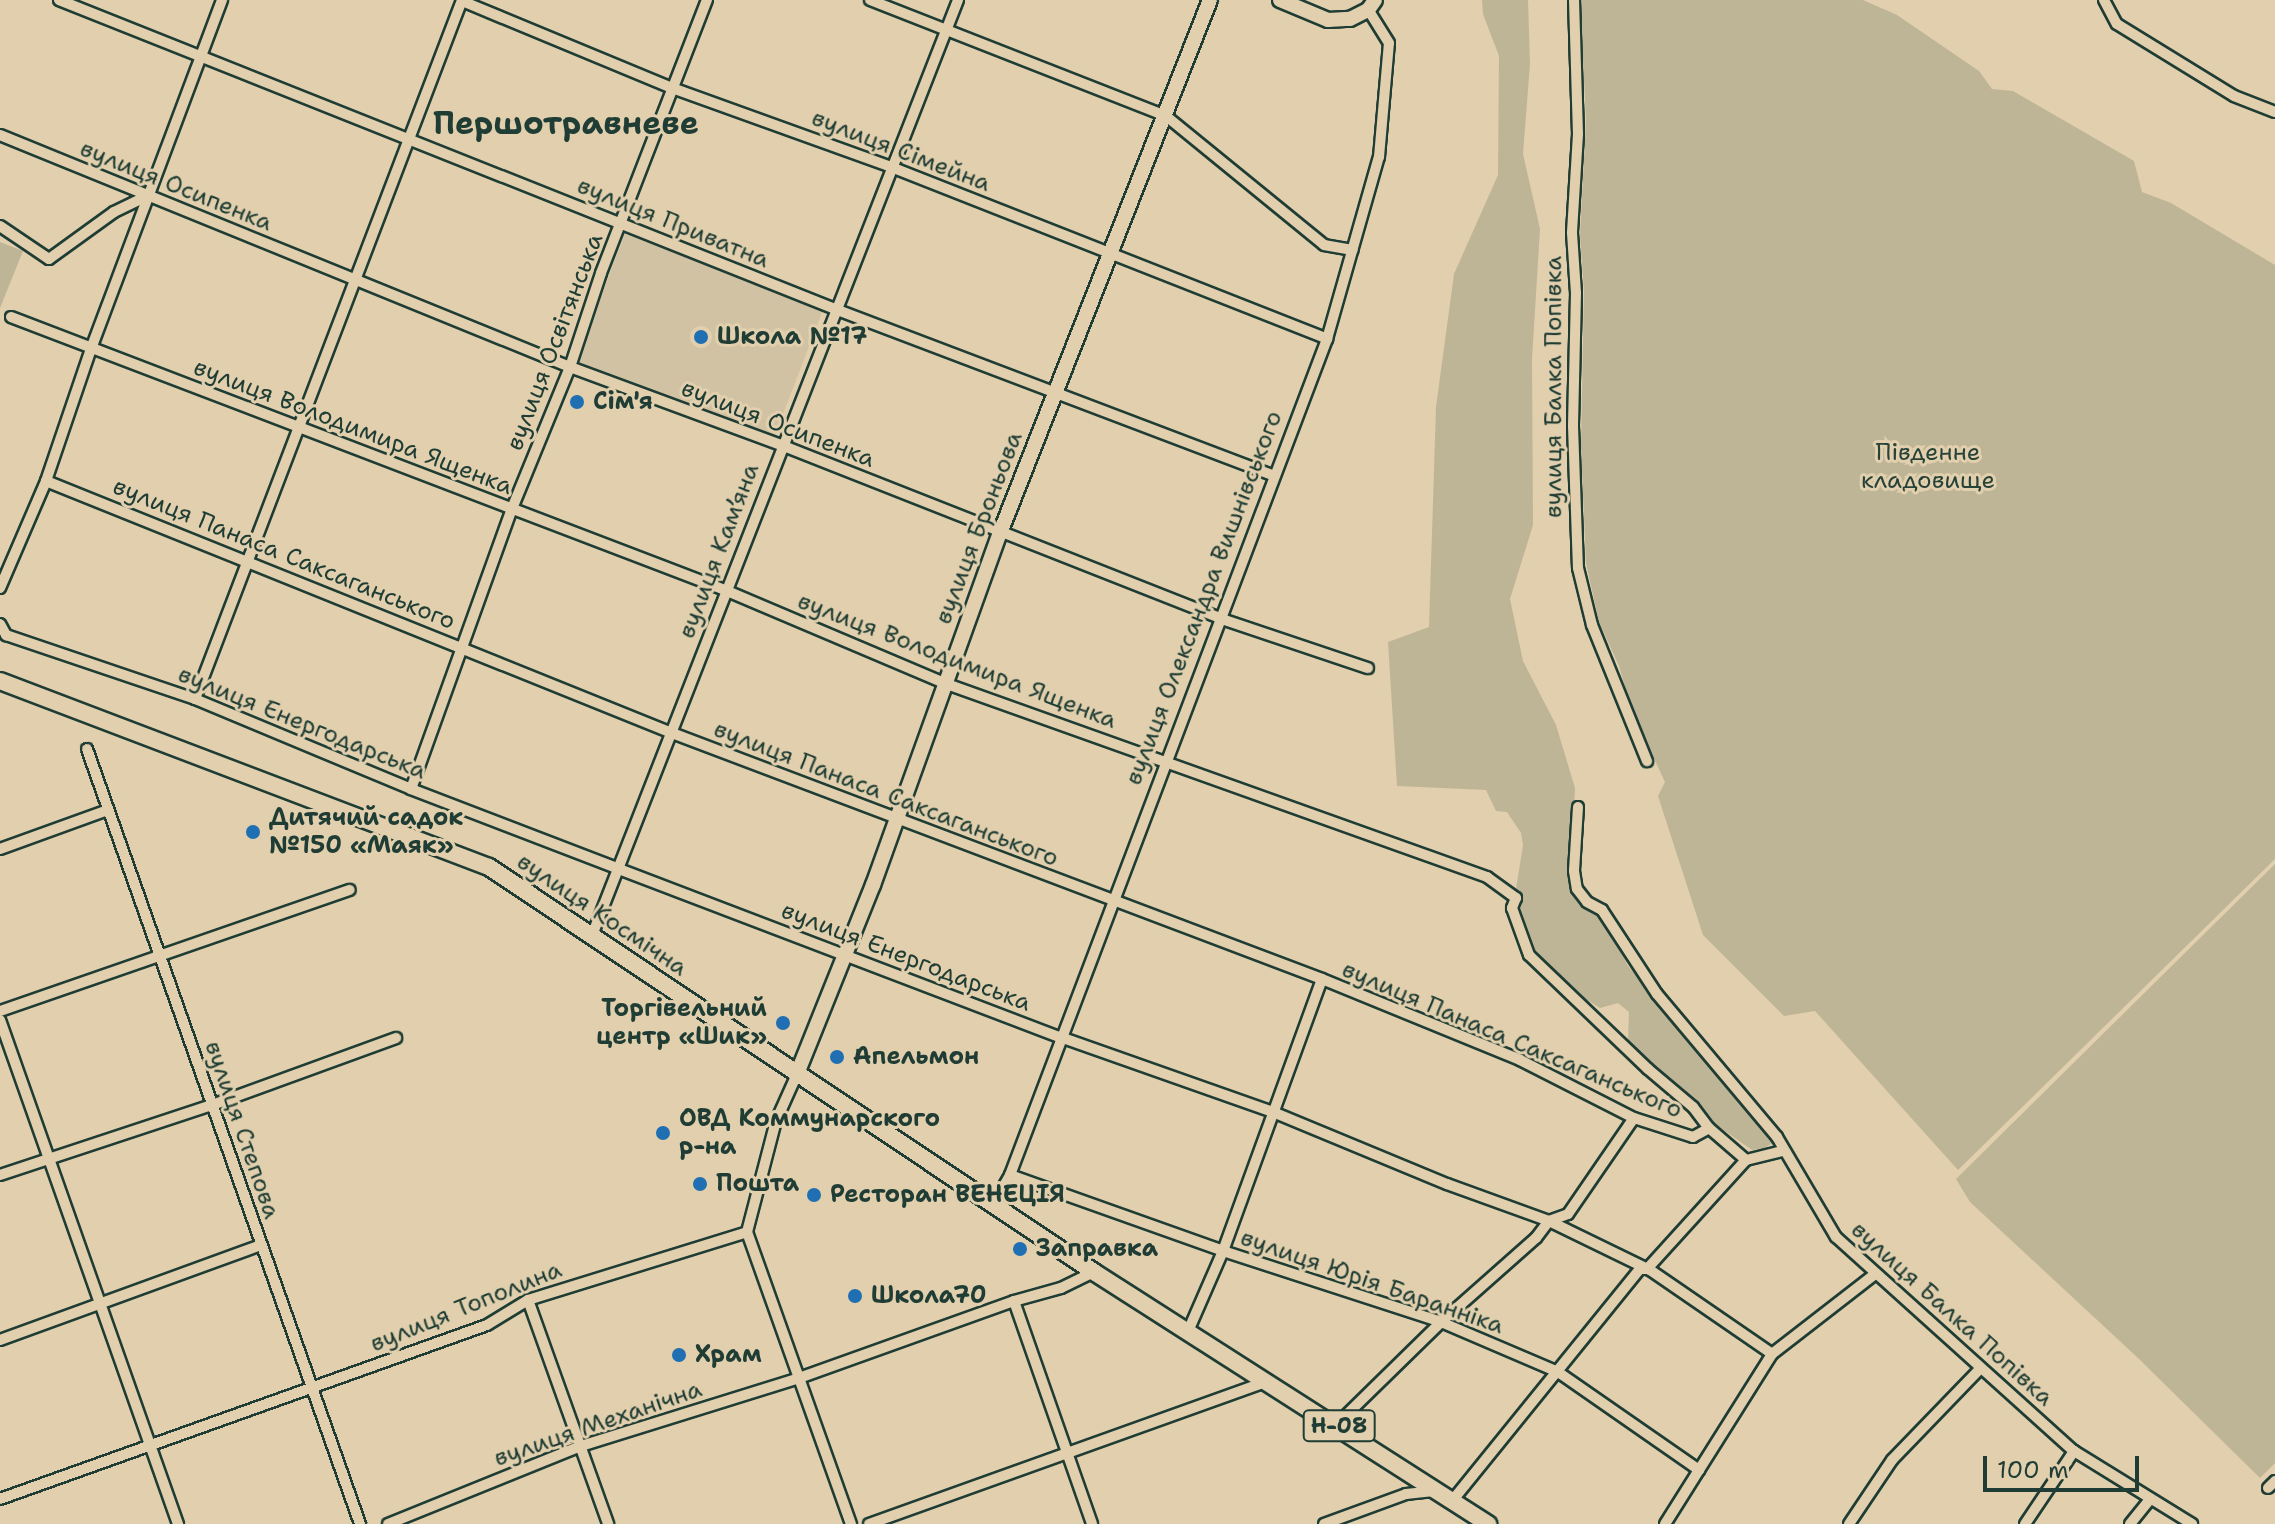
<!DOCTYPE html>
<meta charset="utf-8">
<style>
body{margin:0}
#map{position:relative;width:2275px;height:1524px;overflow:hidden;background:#e1cfad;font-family:"Shantell Sans",sans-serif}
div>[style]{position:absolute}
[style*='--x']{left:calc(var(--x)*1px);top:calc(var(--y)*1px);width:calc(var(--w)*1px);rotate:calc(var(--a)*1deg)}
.built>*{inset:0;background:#d0c2a2;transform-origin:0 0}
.green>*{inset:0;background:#beb597}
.roads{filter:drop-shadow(2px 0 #1f3d34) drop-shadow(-2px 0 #1f3d34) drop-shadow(0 2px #1f3d34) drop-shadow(0 -2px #1f3d34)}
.street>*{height:10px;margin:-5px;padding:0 5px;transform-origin:5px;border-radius:5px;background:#e1cfad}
.secondary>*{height:14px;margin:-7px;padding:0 7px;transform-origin:7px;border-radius:7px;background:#e1cfad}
.primary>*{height:16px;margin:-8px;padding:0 8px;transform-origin:8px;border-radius:8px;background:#e1cfad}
.dots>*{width:22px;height:22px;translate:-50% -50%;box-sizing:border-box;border:4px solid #e1cfad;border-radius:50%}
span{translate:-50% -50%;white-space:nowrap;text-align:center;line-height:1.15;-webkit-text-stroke:6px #e1cfad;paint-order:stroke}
.shield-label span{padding:2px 6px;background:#e1cfad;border:2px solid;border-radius:6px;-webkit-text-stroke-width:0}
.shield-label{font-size:22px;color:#1f3d34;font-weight:700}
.street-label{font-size:24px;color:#1f3d34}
.poi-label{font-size:24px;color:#1f3d34;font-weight:700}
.left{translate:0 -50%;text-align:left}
.right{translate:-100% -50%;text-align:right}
.park-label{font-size:24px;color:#274339}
.district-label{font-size:32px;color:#1f3d34;font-weight:700}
.scale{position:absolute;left:1983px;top:1456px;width:156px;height:36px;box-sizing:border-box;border:4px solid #1f3d34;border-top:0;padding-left:10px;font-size:24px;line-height:28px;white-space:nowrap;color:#1f3d34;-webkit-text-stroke:6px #e1cfad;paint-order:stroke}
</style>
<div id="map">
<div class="built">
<i style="left:625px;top:234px;width:212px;height:136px;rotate:21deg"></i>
</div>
<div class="green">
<i style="clip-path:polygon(1482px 0,1528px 0,1530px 64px,1523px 154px,1540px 229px,1532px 359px,1533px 525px,1510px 599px,1523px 661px,1556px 725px,1575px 788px,1570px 879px,1576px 901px,1603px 918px,1628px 966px,1765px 1127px,1773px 1143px,1764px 1148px,1752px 1150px,1711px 1121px,1628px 1043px,1629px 1012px,1618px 1003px,1600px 1008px,1573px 991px,1545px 963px,1531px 945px,1520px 914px,1521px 899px,1516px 889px,1523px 845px,1521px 833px,1507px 812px,1496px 811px,1486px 790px,1397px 786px,1388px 642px,1429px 627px,1436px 407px,1454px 274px,1498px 175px,1499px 56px,1483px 14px)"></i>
<i style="clip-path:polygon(1580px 0,1863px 0,1897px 15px,1979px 71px,1992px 89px,2013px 91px,2134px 161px,2142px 192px,2171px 203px,2275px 265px,2275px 859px,1958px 1170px,1815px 1011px,1784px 1016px,1703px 935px,1658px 796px,1665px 782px,1632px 711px,1619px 666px,1599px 622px,1586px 563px,1581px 446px,1584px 291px,1580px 235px,1586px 120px)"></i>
<i style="clip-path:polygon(0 242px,23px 251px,0 308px)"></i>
<i style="clip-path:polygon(2275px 864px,2275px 1463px,2260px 1478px,2138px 1358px,1970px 1202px,1956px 1179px)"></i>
</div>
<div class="roads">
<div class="street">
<i style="--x:59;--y:0;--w:835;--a:21.71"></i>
<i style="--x:835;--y:309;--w:470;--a:20.8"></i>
<i style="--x:870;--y:0;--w:318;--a:21.4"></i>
<i style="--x:1166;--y:116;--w:204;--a:39.2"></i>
<i style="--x:1324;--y:245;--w:29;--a:10"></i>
<i style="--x:1574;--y:0;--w:134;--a:88.3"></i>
<i style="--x:1578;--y:134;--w:99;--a:93.5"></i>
<i style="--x:1572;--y:233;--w:60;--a:86.2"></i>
<i style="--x:1576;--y:293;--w:133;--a:91.3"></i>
<i style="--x:1573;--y:426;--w:142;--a:88"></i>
<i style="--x:1578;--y:568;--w:59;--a:76.2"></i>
<i style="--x:1592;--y:625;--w:147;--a:68"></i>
<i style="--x:2104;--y:0;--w:27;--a:62"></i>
<i style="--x:2117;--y:24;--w:137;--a:31.6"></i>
<i style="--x:2234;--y:96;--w:44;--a:21.3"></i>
<i style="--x:462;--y:1;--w:227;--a:22.5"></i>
<i style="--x:672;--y:88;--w:233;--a:19.8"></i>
<i style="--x:891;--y:167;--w:469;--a:21.5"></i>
<i style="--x:0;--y:135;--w:615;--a:22.15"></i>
<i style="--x:570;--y:367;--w:225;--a:20.3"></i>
<i style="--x:781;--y:445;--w:474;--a:21.5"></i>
<i style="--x:1222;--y:619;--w:154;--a:18.6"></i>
<i style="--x:0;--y:226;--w:59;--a:34"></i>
<i style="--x:49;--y:259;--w:80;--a:-35.9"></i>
<i style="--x:114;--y:212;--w:39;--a:-26"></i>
<i style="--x:11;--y:317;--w:764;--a:20.92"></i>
<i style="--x:725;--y:590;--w:238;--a:23"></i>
<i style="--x:944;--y:683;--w:577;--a:19.66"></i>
<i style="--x:1487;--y:877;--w:36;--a:36"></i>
<i style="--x:1516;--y:898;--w:11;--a:112"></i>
<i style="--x:1512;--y:908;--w:50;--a:70.1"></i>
<i style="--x:1529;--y:955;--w:165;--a:43.8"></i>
<i style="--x:1648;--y:1069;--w:59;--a:40.2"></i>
<i style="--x:1693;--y:1107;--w:26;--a:53"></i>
<i style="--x:1709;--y:1128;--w:49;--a:40.9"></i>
<i style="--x:1746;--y:1160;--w:38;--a:-14"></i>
<i style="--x:46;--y:481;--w:675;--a:21.93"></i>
<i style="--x:672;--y:733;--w:695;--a:20.73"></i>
<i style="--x:1322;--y:979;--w:214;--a:22.2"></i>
<i style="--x:1520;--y:1060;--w:128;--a:27"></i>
<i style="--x:1634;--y:1118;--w:62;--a:17.9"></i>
<i style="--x:1693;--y:1137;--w:18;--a:-29"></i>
<i style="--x:0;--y:588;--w:116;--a:-66.7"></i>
<i style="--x:46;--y:481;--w:143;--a:-71.2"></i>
<i style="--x:92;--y:346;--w:370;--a:-69.4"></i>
<i style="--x:0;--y:624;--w:13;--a:61"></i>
<i style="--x:6;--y:635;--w:200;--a:18.7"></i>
<i style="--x:195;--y:699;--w:234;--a:22.6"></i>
<i style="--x:411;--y:789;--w:223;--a:21"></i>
<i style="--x:619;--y:869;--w:472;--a:20.9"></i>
<i style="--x:1060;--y:1037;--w:226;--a:19.4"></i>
<i style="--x:1273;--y:1112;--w:188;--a:22.5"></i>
<i style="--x:1447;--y:1184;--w:109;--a:19.9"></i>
<i style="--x:1549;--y:1221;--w:112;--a:25.9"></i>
<i style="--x:1650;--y:1270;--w:148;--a:34.5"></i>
<i style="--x:195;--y:699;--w:748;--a:-69.09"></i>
<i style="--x:87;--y:749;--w:822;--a:70.59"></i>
<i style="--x:411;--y:789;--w:295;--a:-70.2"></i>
<i style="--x:511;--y:511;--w:156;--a:-67.7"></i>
<i style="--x:570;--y:367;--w:99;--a:-71.7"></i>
<i style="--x:601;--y:273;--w:293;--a:-68.8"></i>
<i style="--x:1578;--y:807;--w:64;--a:93.6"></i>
<i style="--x:1574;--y:871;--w:18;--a:81"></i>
<i style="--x:1577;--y:889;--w:16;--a:52"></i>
<i style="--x:1587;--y:902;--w:17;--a:28"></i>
<i style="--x:1602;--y:910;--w:100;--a:56.8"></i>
<i style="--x:1657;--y:994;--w:187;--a:50"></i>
<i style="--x:1777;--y:1137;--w:116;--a:59.5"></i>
<i style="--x:1836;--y:1237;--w:320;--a:42"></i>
<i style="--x:2074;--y:1451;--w:139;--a:31.7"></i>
<i style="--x:0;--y:849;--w:115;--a:-19.9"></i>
<i style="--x:591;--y:938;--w:1007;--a:-68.63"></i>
<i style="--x:0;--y:1011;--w:370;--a:-19.1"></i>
<i style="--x:0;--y:1020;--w:535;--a:70.55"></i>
<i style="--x:0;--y:1175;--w:223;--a:-18.3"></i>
<i style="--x:212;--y:1105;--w:196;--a:-20"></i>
<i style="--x:1010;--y:1175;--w:226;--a:19.6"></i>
<i style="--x:1223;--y:1251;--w:229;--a:18"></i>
<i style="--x:1441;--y:1322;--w:127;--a:23.1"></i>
<i style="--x:1558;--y:1372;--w:172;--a:34.8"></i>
<i style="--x:994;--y:1203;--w:32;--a:-60"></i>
<i style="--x:1010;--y:1175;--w:894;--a:-69.23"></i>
<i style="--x:1327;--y:339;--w:189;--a:-74.1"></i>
<i style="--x:1379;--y:157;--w:114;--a:-85"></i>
<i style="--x:1389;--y:43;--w:39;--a:-122"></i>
<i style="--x:747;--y:1232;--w:310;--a:70.4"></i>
<i style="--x:528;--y:1300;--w:238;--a:70.3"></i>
<i style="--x:1014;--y:1301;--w:236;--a:70.7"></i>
<i style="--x:1189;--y:1329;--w:85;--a:-66.4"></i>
<i style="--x:1223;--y:1251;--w:289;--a:-70"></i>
<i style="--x:0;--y:1340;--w:278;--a:-20"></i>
<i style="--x:1337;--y:1424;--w:146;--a:-44.4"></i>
<i style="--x:1441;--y:1322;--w:127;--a:-41.5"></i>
<i style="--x:1536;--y:1238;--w:21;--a:-53"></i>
<i style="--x:1549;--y:1221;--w:20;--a:-20"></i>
<i style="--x:1568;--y:1214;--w:116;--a:-55.5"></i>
<i style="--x:2268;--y:1488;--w:10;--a:-45"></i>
<i style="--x:0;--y:1499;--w:517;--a:-19.66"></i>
<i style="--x:487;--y:1325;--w:48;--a:-31.4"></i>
<i style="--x:528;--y:1300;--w:229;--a:-17.2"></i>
<i style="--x:747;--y:1232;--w:115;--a:-75.4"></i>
<i style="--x:776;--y:1121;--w:51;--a:-65.9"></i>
<i style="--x:1452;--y:1501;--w:299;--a:-51"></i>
<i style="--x:1640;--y:1269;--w:7;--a:0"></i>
<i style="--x:1647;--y:1269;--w:147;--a:-47.8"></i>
<i style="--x:388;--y:1524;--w:208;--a:-22"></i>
<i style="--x:581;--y:1446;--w:228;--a:-17.3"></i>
<i style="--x:799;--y:1378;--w:228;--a:-19.7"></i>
<i style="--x:1014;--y:1301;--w:49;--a:-15.5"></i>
<i style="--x:1061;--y:1288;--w:37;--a:-26"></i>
<i style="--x:869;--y:1524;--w:422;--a:-19.7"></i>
<i style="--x:1324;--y:1524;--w:87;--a:-20.1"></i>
<i style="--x:1406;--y:1494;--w:30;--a:-6"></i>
<i style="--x:1665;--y:1524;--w:201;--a:-57.8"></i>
<i style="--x:1772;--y:1354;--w:130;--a:-37.8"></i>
<i style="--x:1849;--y:1524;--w:77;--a:-56.1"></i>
<i style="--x:1892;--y:1460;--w:127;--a:-46"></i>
<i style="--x:2025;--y:1524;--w:88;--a:-56.1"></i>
<i style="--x:2130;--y:1524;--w:32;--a:-51"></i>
</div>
<div class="secondary">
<i style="--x:1280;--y:0;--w:52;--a:22.6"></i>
<i style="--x:1328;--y:20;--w:22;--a:-3"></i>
<i style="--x:1350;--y:19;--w:20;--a:-27"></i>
<i style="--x:1368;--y:10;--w:12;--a:-55"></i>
<i style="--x:797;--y:1074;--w:204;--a:-68.1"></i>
<i style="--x:873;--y:885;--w:374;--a:-70.2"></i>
<i style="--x:1000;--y:533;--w:573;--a:-68.5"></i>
</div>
<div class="primary">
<i style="--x:0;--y:681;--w:523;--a:20.83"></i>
<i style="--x:489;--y:867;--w:728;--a:33.8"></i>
<i style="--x:1094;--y:1272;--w:468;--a:32.6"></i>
</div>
</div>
<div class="dots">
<i style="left:701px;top:337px;background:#1f6fb2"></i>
<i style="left:577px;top:402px;background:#1f6fb2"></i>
<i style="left:253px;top:832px;background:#1f6fb2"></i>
<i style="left:783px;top:1023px;background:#1f6fb2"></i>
<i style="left:837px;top:1057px;background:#1f6fb2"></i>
<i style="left:663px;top:1133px;background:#1f6fb2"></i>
<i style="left:700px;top:1184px;background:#1f6fb2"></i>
<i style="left:814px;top:1195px;background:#1f6fb2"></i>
<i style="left:1020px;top:1249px;background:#1f6fb2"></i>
<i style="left:855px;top:1296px;background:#1f6fb2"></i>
<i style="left:679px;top:1355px;background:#1f6fb2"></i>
</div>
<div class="shield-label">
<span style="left:1339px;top:1426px">Н-08</span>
</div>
<div class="street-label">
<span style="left:901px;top:151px;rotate:21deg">вулиця Сімейна</span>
<span style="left:176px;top:186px;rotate:22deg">вулиця Осипенка</span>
<span style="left:673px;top:223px;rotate:22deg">вулиця Приватна</span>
<span style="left:555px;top:342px;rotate:-69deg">вулиця Освітянська</span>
<span style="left:1554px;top:387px;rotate:-90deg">вулиця Балка Попівка</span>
<span style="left:778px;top:424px;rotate:21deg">вулиця Осипенка</span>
<span style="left:353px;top:427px;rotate:21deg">вулиця Володимира Ященка</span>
<span style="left:979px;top:528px;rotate:-69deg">вулиця Броньова</span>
<span style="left:719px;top:551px;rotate:-69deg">вулиця Кам’яна</span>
<span style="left:284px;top:554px;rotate:22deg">вулиця Панаса Саксаганського</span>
<span style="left:1204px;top:598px;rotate:-69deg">вулиця Олександра Вишнівського</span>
<span style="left:957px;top:661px;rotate:21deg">вулиця Володимира Ященка</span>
<span style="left:302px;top:723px;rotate:22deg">вулиця Енергодарська</span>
<span style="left:886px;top:794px;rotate:21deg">вулиця Панаса Саксаганського</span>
<span style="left:602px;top:915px;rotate:34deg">вулиця Космічна</span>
<span style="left:906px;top:957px;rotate:21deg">вулиця Енергодарська</span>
<span style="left:1512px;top:1040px;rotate:23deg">вулиця Панаса Саксаганського</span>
<span style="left:242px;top:1130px;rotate:71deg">вулиця Степова</span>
<span style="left:1372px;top:1282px;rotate:19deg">вулиця Юрія Баранніка</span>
<span style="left:466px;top:1307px;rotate:-22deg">вулиця Тополина</span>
<span style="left:1952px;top:1314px;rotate:42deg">вулиця Балка Попівка</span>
<span style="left:598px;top:1424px;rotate:-19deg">вулиця Механічна</span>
</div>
<div class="poi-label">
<span class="left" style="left:717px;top:337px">Школа №17</span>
<span class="left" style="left:593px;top:402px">Сім'я</span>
<span class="left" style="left:269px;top:832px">Дитячий садок<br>№150 «Маяк»</span>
<span class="right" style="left:767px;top:1023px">Торгівельний<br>центр «Шик»</span>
<span class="left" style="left:853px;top:1057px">Апельмон</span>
<span class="left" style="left:679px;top:1133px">ОВД Коммунарского<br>р-на</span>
<span class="left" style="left:716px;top:1184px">Пошта</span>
<span class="left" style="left:830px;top:1195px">Ресторан ВЕНЕЦІЯ</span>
<span class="left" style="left:1036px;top:1249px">Заправка</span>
<span class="left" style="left:871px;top:1296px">Школа70</span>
<span class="left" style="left:695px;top:1355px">Храм</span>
</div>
<div class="park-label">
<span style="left:1928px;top:467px">Південне<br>кладовище</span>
</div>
<div class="district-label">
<span style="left:566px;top:123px">Першотравневе</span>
</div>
<div class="scale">100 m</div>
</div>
